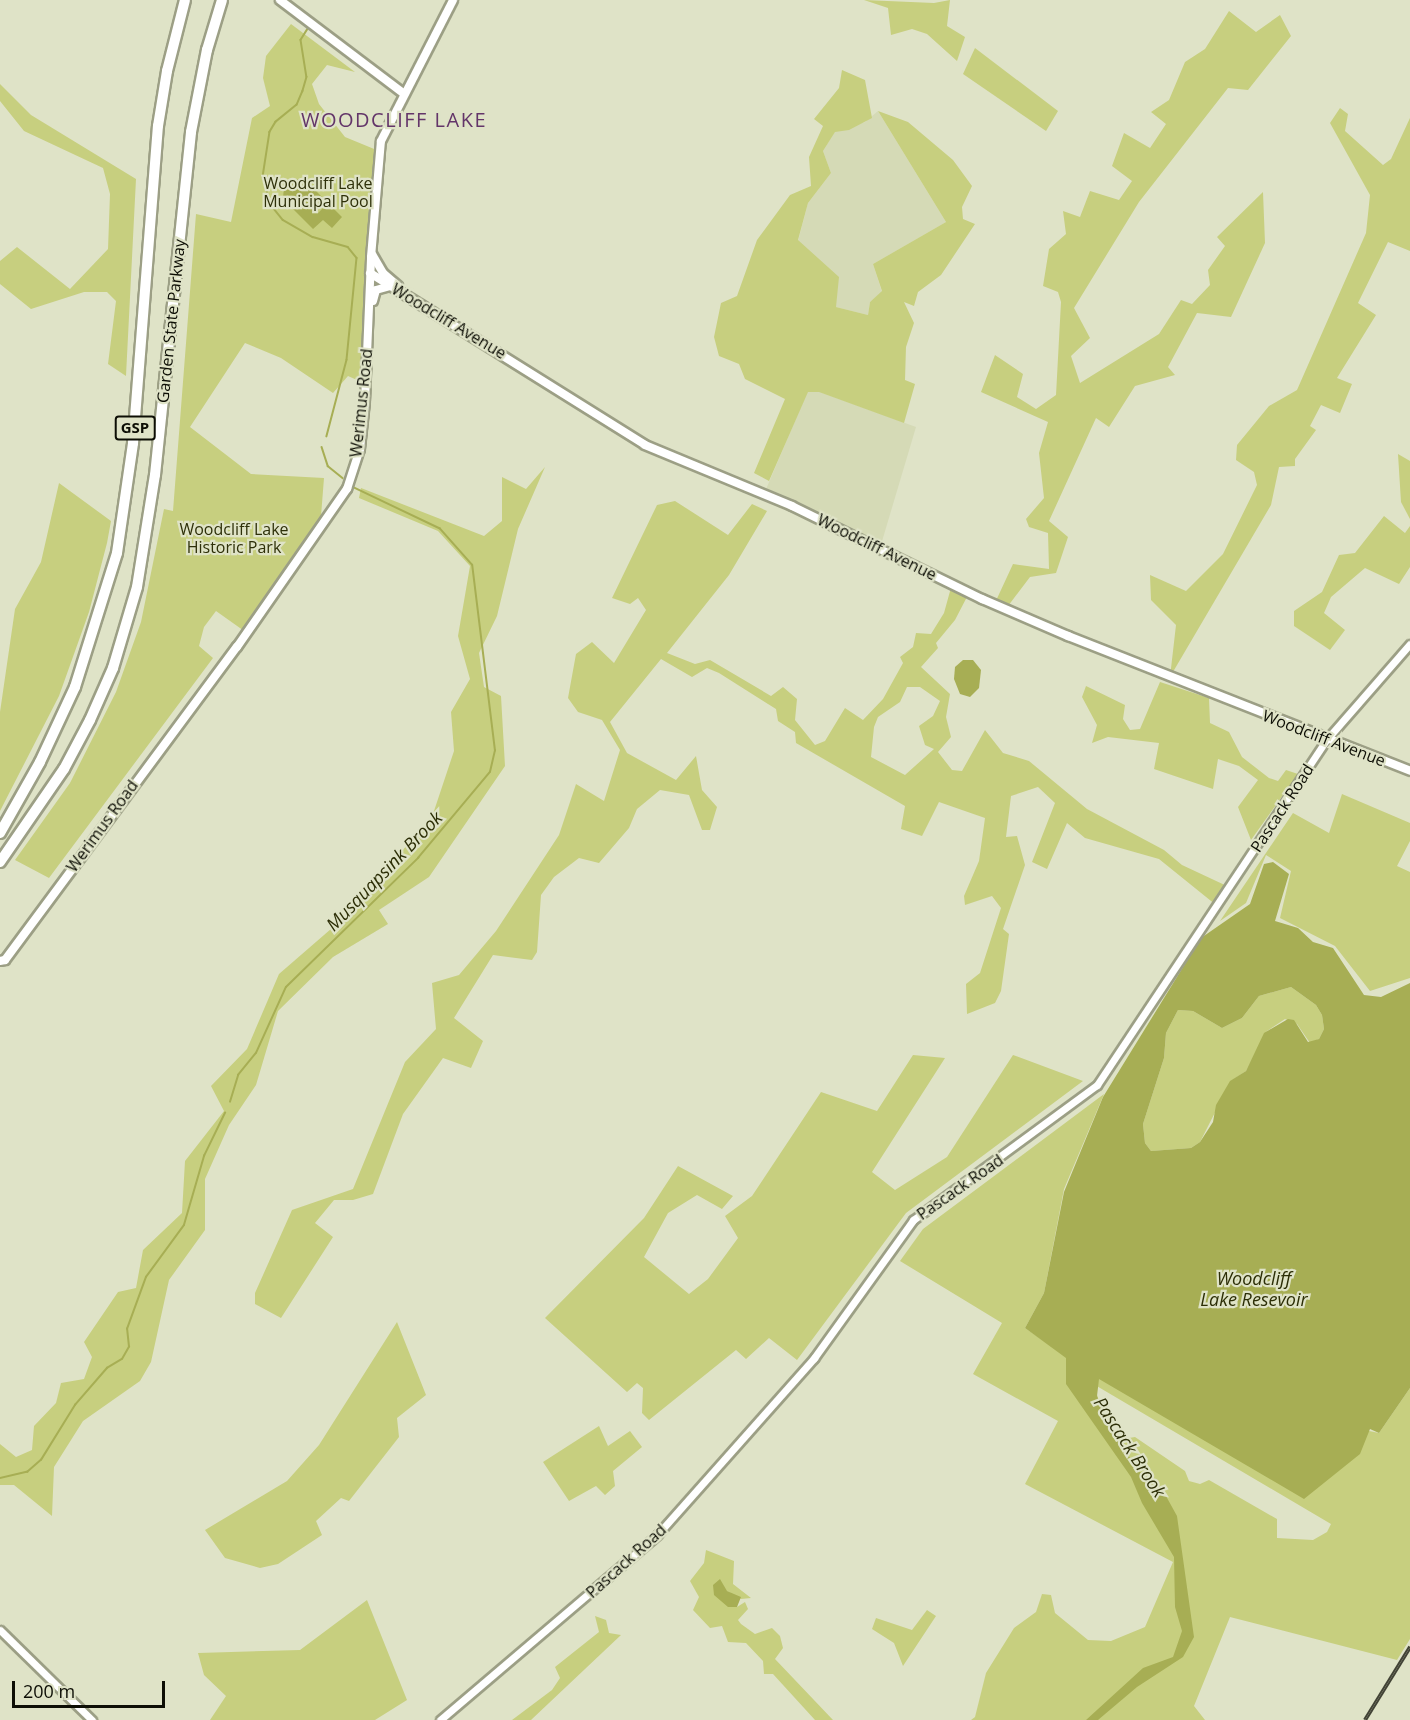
<!DOCTYPE html>
<style>
body{margin:0}
#map{position:relative;width:1410px;height:1720px;overflow:hidden;background:#dfe3c7;font-family:"Open Sans",sans-serif}
div>[style]{position:absolute}
[style*='--x']{left:calc(var(--x)*1px);top:calc(var(--y)*1px);width:calc(var(--w)*1px);rotate:calc(var(--a)*1deg)}
.built>*{inset:0;background:#d5dab6}
.green>*{inset:0;background:#c7cf7f}
.water>*{inset:0;background:#a7ae54}
.stream>*{height:1.5px;margin:-0.75px;padding:0 0.75px;transform-origin:0.75px;border-radius:0.75px;background:#a7ae54}
.roads{filter:drop-shadow(2px 0 #9c9f85) drop-shadow(-2px 0 #9c9f85) drop-shadow(0 2px #9c9f85) drop-shadow(0 -2px #9c9f85)}
.tertiary>*{height:7px;margin:-3.5px;padding:0 3.5px;transform-origin:3.5px;border-radius:3.5px;background:#fff}
.secondary>*{height:8px;margin:-4px;padding:0 4px;transform-origin:4px;border-radius:4px;background:#fff}
.motorway>*{height:10px;margin:-5px;padding:0 5px;transform-origin:5px;border-radius:5px;background:#fff}
.rail>*{height:4px;margin-top:-2px;transform-origin:0;background:repeating-linear-gradient(90deg,#dfe3c7 0 4.5px,#424336 0 9px);box-sizing:border-box;border-block:2px solid #424336}
span{translate:-50% -50%;white-space:nowrap;text-align:center;line-height:1.15;-webkit-text-stroke:4.5px #dfe3c7;paint-order:stroke}
.shield-label span{padding:2px 4px;background:#dfe3c7;border:2px solid;border-radius:4px;-webkit-text-stroke-width:0}
.shield-label{font-size:15px;color:#0d0e05;font-weight:700}
.park-label{font-size:16px;color:#2e3009}
.street-label{font-size:16px;color:#0d0e05}
.water-label{font-size:18px;color:#2c2e06;font-style:italic}
.quarter-label{font-size:20px;color:#633569;letter-spacing:1.5px}
.scale{position:absolute;left:12px;top:1681px;width:153px;height:27px;box-sizing:border-box;border:3px solid #0d0e05;border-top:0;padding-left:8px;font-size:18px;line-height:21px;white-space:nowrap;color:#0d0e05;-webkit-text-stroke:4px #dfe3c7;paint-order:stroke}
</style>
<div id="map">
<div class="built">
<i style="clip-path:polygon(878px 111px,946px 222px,873px 264px,882px 292px,870px 302px,868px 315px,836px 307px,798px 241px,808px 203px,831px 173px,823px 151px,835px 131px,865px 122px)"></i>
<i style="clip-path:polygon(809px 388px,916px 427px,880px 548px,764px 494px)"></i>
</div>
<div class="green">
<i style="clip-path:polygon(864px 0,934px 3px,950px 0,947px 26px,965px 37px,957px 61px,927px 34px,912px 29px,891px 35px,888px 8px)"></i>
<i style="clip-path:polygon(1229px 11px,1256px 32px,1280px 15px,1291px 36px,1248px 90px,1228px 88px,1139px 202px,1074px 308px,1090px 338px,1071px 356px,1080px 383px,1159px 334px,1181px 300px,1192px 304px,1210px 285px,1208px 270px,1225px 246px,1217px 237px,1263px 192px,1265px 243px,1231px 317px,1197px 313px,1168px 367px,1175px 375px,1135px 386px,1109px 427px,1096px 418px,1049px 521px,1068px 537px,1056px 573px,1030px 577px,1005px 610px,994px 605px,1013px 564px,1049px 569px,1048px 533px,1029px 527px,1026px 519px,1044px 498px,1039px 453px,1048px 422px,981px 392px,995px 355px,1023px 374px,1017px 397px,1036px 409px,1056px 395px,1061px 302px,1058px 292px,1043px 286px,1049px 249px,1066px 234px,1063px 211px,1080px 217px,1090px 191px,1119px 200px,1132px 181px,1112px 166px,1124px 133px,1150px 148px,1166px 124px,1151px 112px,1169px 100px,1185px 62px,1205px 49px)"></i>
<i style="clip-path:polygon(291px 24px,355px 72px,327px 65px,312px 84px,319px 104px,345px 137px,379px 151px,366px 384px,348px 376px,333px 393px,281px 358px,245px 343px,190px 427px,251px 474px,324px 478px,320px 529px,247px 633px,216px 611px,204px 627px,199px 646px,213px 658px,49px 878px,15px 860px,70px 783px,116px 692px,141px 622px,164px 509px,173px 511px,196px 214px,231px 222px,252px 118px,270px 106px,263px 78px,266px 56px)"></i>
<i style="clip-path:polygon(975px 48px,1058px 111px,1046px 131px,963px 74px)"></i>
<i style="clip-path:polygon(842px 70px,865px 80px,872px 118px,849px 130px,835px 132px,823px 151px,831px 173px,808px 203px,798px 240px,839px 277px,836px 307px,868px 315px,870px 302px,882px 291px,873px 264px,946px 222px,878px 111px,908px 122px,953px 160px,972px 186px,962px 207px,963px 219px,975px 224px,941px 275px,918px 292px,914px 306px,904px 302px,914px 323px,906px 347px,905px 380px,915px 384px,904px 423px,819px 392px,808px 392px,769px 481px,754px 473px,785px 399px,745px 379px,739px 364px,719px 356px,714px 337px,721px 303px,737px 296px,757px 240px,790px 195px,811px 186px,809px 157px,823px 126px,814px 119px,839px 88px)"></i>
<i style="clip-path:polygon(0 84px,31px 115px,136px 179px,126px 376px,108px 364px,116px 301px,107px 292px,84px 292px,31px 309px,0 284px,0 261px,17px 247px,70px 289px,108px 249px,110px 194px,103px 168px,24px 131px,0 101px)"></i>
<i style="clip-path:polygon(1340px 108px,1348px 114px,1345px 131px,1383px 165px,1391px 159px,1410px 118px,1410px 251px,1388px 242px,1358px 303px,1376px 315px,1337px 378px,1352px 384px,1340px 413px,1321px 405px,1310px 426px,1316px 430px,1295px 459px,1295px 466px,1279px 467px,1271px 505px,1170px 677px,1176px 625px,1151px 600px,1150px 575px,1186px 591px,1223px 554px,1257px 485px,1254px 472px,1236px 460px,1237px 445px,1269px 406px,1297px 390px,1366px 233px,1370px 195px,1330px 123px)"></i>
<i style="clip-path:polygon(1398px 454px,1410px 461px,1410px 519px,1401px 502px)"></i>
<i style="clip-path:polygon(545px 467px,518px 529px,497px 616px,479px 653px,484px 687px,501px 696px,505px 766px,429px 877px,379px 910px,388px 924px,333px 957px,278px 1011px,256px 1085px,229px 1125px,205px 1179px,205px 1230px,169px 1280px,151px 1362px,140px 1381px,83px 1421px,54px 1467px,52px 1516px,14px 1485px,0 1485px,0 1444px,16px 1457px,32px 1450px,34px 1426px,56px 1403px,61px 1383px,84px 1379px,92px 1357px,84px 1342px,118px 1292px,136px 1288px,143px 1250px,182px 1213px,185px 1161px,224px 1111px,211px 1086px,247px 1049px,279px 974px,339px 922px,432px 817px,454px 751px,451px 712px,470px 679px,458px 636px,470px 566px,438px 531px,359px 498px,361px 488px,484px 536px,502px 521px,502px 477px,526px 489px)"></i>
<i style="clip-path:polygon(59px 483px,111px 521px,107px 543px,89px 612px,59px 696px,0 811px,0 712px,15px 609px,41px 562px)"></i>
<i style="clip-path:polygon(evenodd,675px 501px,728px 535px,752px 504px,767px 511px,729px 575px,667px 653px,695px 664px,710px 660px,771px 696px,783px 687px,797px 699px,795px 720px,815px 745px,825px 741px,845px 708px,863px 720px,883px 699px,903px 663px,900px 657px,913px 647px,916px 633px,931px 634px,944px 613px,952px 584px,969px 593px,955px 620px,936px 643px,938px 648px,921px 667px,950px 694px,946px 717px,951px 737px,938px 752px,952px 770px,962px 771px,985px 730px,1003px 753px,1029px 761px,1087px 809px,1164px 850px,1182px 865px,1229px 887px,1216px 905px,1159px 859px,1085px 838px,1067px 823px,1047px 869px,1032px 862px,1055px 803px,1038px 787px,1011px 796px,1006px 837px,1017px 836px,1025px 865px,1003px 929px,1009px 934px,1001px 991px,995px 1003px,967px 1014px,966px 984px,980px 973px,1001px 908px,992px 896px,965px 905px,964px 896px,979px 861px,985px 818px,939px 802px,922px 836px,901px 829px,905px 806px,796px 743px,795px 732px,778px 721px,776px 709px,719px 673px,707px 668px,692px 677px,661px 659px,610px 722px,627px 753px,676px 780px,696px 756px,702px 790px,717px 807px,710px 830px,702px 830px,689px 795px,660px 790px,637px 809px,629px 828px,599px 863px,579px 858px,554px 877px,541px 895px,537px 952px,532px 960px,493px 955px,454px 1018px,483px 1041px,471px 1068px,443px 1058px,403px 1114px,373px 1194px,353px 1200px,334px 1200px,315px 1223px,333px 1237px,281px 1318px,255px 1304px,255px 1293px,292px 1210px,353px 1189px,405px 1062px,436px 1029px,432px 983px,459px 975px,496px 931px,559px 835px,576px 784px,604px 801px,620px 750px,602px 720px,578px 712px,568px 698px,576px 654px,592px 642px,614px 663px,646px 610px,638px 598px,630px 604px,612px 598px,657px 505px,675px 501px,907px 687px,920px 687px,940px 701px,933px 716px,919px 726px,925px 745px,934px 749px,905px 775px,871px 757px,874px 727px,878px 717px,900px 702px,907px 687px)"></i>
<i style="clip-path:polygon(1384px 516px,1405px 533px,1410px 526px,1410px 567px,1399px 584px,1365px 568px,1331px 597px,1324px 613px,1345px 630px,1330px 650px,1294px 626px,1294px 611px,1322px 592px,1339px 555px,1355px 553px)"></i>
<i style="clip-path:polygon(1160px 682px,1209px 698px,1210px 723px,1229px 732px,1242px 757px,1269px 778px,1278px 781px,1286px 770px,1298px 774px,1251px 840px,1238px 807px,1258px 780px,1239px 766px,1218px 759px,1213px 789px,1154px 769px,1159px 743px,1108px 737px,1092px 743px,1097px 725px,1082px 697px,1086px 686px,1125px 705px,1123px 719px,1130px 730px,1140px 729px)"></i>
<i style="clip-path:polygon(1342px 794px,1410px 823px,1410px 841px,1397px 866px,1410px 872px,1410px 978px,1370px 991px,1335px 946px,1280px 918px,1291px 871px,1266px 855px,1246px 903px,1220px 921px,1293px 813px,1329px 833px)"></i>
<i style="clip-path:polygon(1291px 987px,1316px 1005px,1322px 1015px,1324px 1029px,1319px 1039px,1310px 1043px,1297px 1024px,1285px 1019px,1267px 1031px,1246px 1071px,1231px 1081px,1200px 1142px,1191px 1148px,1151px 1151px,1145px 1143px,1143px 1124px,1164px 1058px,1166px 1033px,1178px 1010px,1193px 1011px,1222px 1028px,1242px 1018px,1259px 996px)"></i>
<i style="clip-path:polygon(913px 1055px,945px 1058px,872px 1172px,895px 1190px,947px 1157px,1013px 1055px,1083px 1081px,906px 1213px,797px 1360px,769px 1338px,746px 1359px,736px 1350px,649px 1420px,642px 1413px,643px 1388px,637px 1383px,627px 1392px,545px 1318px,644px 1218px,678px 1166px,733px 1196px,722px 1209px,697px 1195px,668px 1213px,644px 1257px,689px 1294px,708px 1279px,738px 1238px,725px 1216px,752px 1196px,821px 1092px,877px 1111px)"></i>
<i style="clip-path:polygon(evenodd,1104px 1094px,1064px 1189px,1044px 1293px,1025px 1328px,1091px 1374px,1379px 1433px,1410px 1388px,1410px 1639px,1397px 1660px,1230px 1617px,1194px 1706px,1205px 1720px,971px 1720px,975px 1717px,986px 1673px,1014px 1628px,1036px 1612px,1042px 1594px,1051px 1595px,1055px 1613px,1088px 1640px,1111px 1641px,1145px 1627px,1173px 1562px,1025px 1484px,1058px 1421px,973px 1374px,1002px 1323px,900px 1261px,923px 1229px,1104px 1094px,1095px 1385px,1331px 1524px,1327px 1532px,1313px 1540px,1277px 1538px,1277px 1519px,1209px 1480px,1200px 1484px,1189px 1481px,1185px 1471px,1135px 1437px,1117px 1440px,1099px 1404px,1095px 1385px)"></i>
<i style="clip-path:polygon(397px 1322px,426px 1395px,397px 1418px,399px 1437px,349px 1501px,341px 1498px,316px 1521px,322px 1535px,278px 1564px,260px 1568px,225px 1558px,205px 1530px,287px 1481px,319px 1445px)"></i>
<i style="clip-path:polygon(599px 1426px,608px 1446px,630px 1431px,642px 1447px,613px 1471px,615px 1486px,605px 1495px,596px 1486px,569px 1501px,543px 1462px)"></i>
<i style="clip-path:polygon(706px 1550px,734px 1561px,733px 1584px,751px 1598px,741px 1599px,727px 1591px,737px 1607px,745px 1602px,748px 1609px,738px 1620px,741px 1624px,755px 1634px,772px 1628px,780px 1636px,783px 1648px,775px 1659px,833px 1720px,815px 1720px,773px 1674px,764px 1674px,763px 1661px,746px 1643px,728px 1642px,722px 1626px,710px 1628px,693px 1610px,699px 1597px,690px 1581px,704px 1563px)"></i>
<i style="clip-path:polygon(367px 1600px,407px 1700px,375px 1720px,210px 1720px,226px 1696px,204px 1675px,198px 1653px,300px 1650px)"></i>
<i style="clip-path:polygon(927px 1610px,936px 1616px,903px 1666px,894px 1643px,872px 1629px,876px 1618px,912px 1630px)"></i>
<i style="clip-path:polygon(595px 1616px,606px 1620px,609px 1633px,621px 1635px,531px 1720px,512px 1720px,552px 1690px,560px 1678px,555px 1667px,599px 1632px)"></i>
</div>
<div class="water">
<i style="clip-path:polygon(291px 179px,304px 179px,326px 201px,314px 208px,318px 213px,328px 203px,342px 217px,332px 228px,323px 220px,313px 229px,283px 199px,284px 186px)"></i>
<i style="clip-path:polygon(963px 660px,973px 660px,981px 670px,979px 688px,970px 697px,960px 694px,954px 679px,955px 667px)"></i>
<i style="clip-path:polygon(evenodd,1273px 862px,1289px 874px,1275px 921px,1298px 928px,1313px 942px,1333px 948px,1364px 995px,1381px 997px,1410px 983px,1410px 1388px,1379px 1433px,1370px 1429px,1360px 1454px,1304px 1499px,1099px 1379px,1097px 1396px,1115px 1436px,1139px 1471px,1161px 1487px,1177px 1516px,1194px 1637px,1183px 1657px,1137px 1687px,1098px 1720px,1086px 1720px,1143px 1668px,1173px 1657px,1182px 1631px,1175px 1607px,1174px 1557px,1142px 1503px,1131px 1477px,1066px 1384px,1066px 1358px,1025px 1328px,1044px 1293px,1064px 1192px,1103px 1097px,1201px 938px,1250px 904px,1264px 864px,1273px 862px,1291px 987px,1316px 1005px,1322px 1015px,1324px 1029px,1319px 1039px,1308px 1042px,1294px 1020px,1288px 1019px,1264px 1033px,1246px 1071px,1230px 1081px,1216px 1105px,1213px 1122px,1200px 1142px,1191px 1148px,1151px 1151px,1145px 1143px,1143px 1124px,1164px 1058px,1166px 1033px,1178px 1010px,1193px 1011px,1222px 1028px,1242px 1018px,1259px 996px,1291px 987px)"></i>
<i style="clip-path:polygon(720px 1579px,727px 1591px,741px 1597px,737px 1607px,728px 1607px,714px 1595px,713px 1585px)"></i>
</div>
<div class="stream">
<i style="--x:308;--y:29;--w:13;--a:122"></i>
<i style="--x:301;--y:40;--w:37;--a:81"></i>
<i style="--x:307;--y:77;--w:15;--a:106"></i>
<i style="--x:303;--y:91;--w:15;--a:113"></i>
<i style="--x:297;--y:105;--w:27;--a:141"></i>
<i style="--x:276;--y:122;--w:12;--a:121"></i>
<i style="--x:270;--y:132;--w:46;--a:98.8"></i>
<i style="--x:263;--y:177;--w:29;--a:74"></i>
<i style="--x:271;--y:205;--w:19;--a:51"></i>
<i style="--x:283;--y:220;--w:34;--a:30"></i>
<i style="--x:313;--y:237;--w:36;--a:16"></i>
<i style="--x:348;--y:247;--w:14;--a:51"></i>
<i style="--x:357;--y:258;--w:102;--a:95.6"></i>
<i style="--x:347;--y:360;--w:79;--a:104.7"></i>
<i style="--x:322;--y:447;--w:20;--a:72"></i>
<i style="--x:328;--y:466;--w:19;--a:39"></i>
<i style="--x:230;--y:1102;--w:28;--a:-73"></i>
<i style="--x:238;--y:1075;--w:28;--a:-51"></i>
<i style="--x:256;--y:1053;--w:72;--a:-65.6"></i>
<i style="--x:286;--y:987;--w:185;--a:-44.3"></i>
<i style="--x:418;--y:858;--w:112;--a:-50.1"></i>
<i style="--x:490;--y:772;--w:22;--a:-77"></i>
<i style="--x:495;--y:751;--w:187;--a:-97"></i>
<i style="--x:472;--y:565;--w:48;--a:-131.6"></i>
<i style="--x:440;--y:529;--w:95;--a:-154.5"></i>
<i style="--x:0;--y:1478;--w:28;--a:-13"></i>
<i style="--x:27;--y:1472;--w:18;--a:-41"></i>
<i style="--x:41;--y:1460;--w:65;--a:-58.3"></i>
<i style="--x:75;--y:1405;--w:49;--a:-49.1"></i>
<i style="--x:107;--y:1368;--w:17;--a:-31"></i>
<i style="--x:122;--y:1359;--w:14;--a:-60"></i>
<i style="--x:129;--y:1347;--w:18;--a:-96"></i>
<i style="--x:127;--y:1329;--w:55;--a:-69.9"></i>
<i style="--x:146;--y:1277;--w:64;--a:-53.8"></i>
<i style="--x:184;--y:1225;--w:72;--a:-73.8"></i>
<i style="--x:204;--y:1156;--w:48;--a:-64"></i>
</div>
<div class="roads">
<div class="tertiary">
<i style="--x:0;--y:1630;--w:129;--a:44.4"></i>
<i style="--x:440;--y:1720;--w:285;--a:-40.4"></i>
<i style="--x:657;--y:1535;--w:237;--a:-48.4"></i>
<i style="--x:814;--y:1358;--w:170;--a:-54.3"></i>
<i style="--x:913;--y:1220;--w:228;--a:-36.3"></i>
<i style="--x:1097;--y:1085;--w:415;--a:-56.4"></i>
<i style="--x:1327;--y:739;--w:126;--a:-48.9"></i>
</div>
<div class="secondary">
<i style="--x:280;--y:0;--w:154;--a:37.1"></i>
<i style="--x:372;--y:254;--w:22;--a:60"></i>
<i style="--x:383;--y:273;--w:20;--a:41"></i>
<i style="--x:370;--y:273;--w:324;--a:32"></i>
<i style="--x:645;--y:445;--w:159;--a:22.5"></i>
<i style="--x:792;--y:506;--w:212;--a:26.1"></i>
<i style="--x:982;--y:599;--w:94;--a:23.3"></i>
<i style="--x:1068;--y:636;--w:368;--a:21.5"></i>
<i style="--x:373;--y:301;--w:11;--a:-75"></i>
<i style="--x:376;--y:290;--w:15;--a:-16"></i>
<i style="--x:0;--y:961;--w:5;--a:-11"></i>
<i style="--x:5;--y:960;--w:390;--a:-53.5"></i>
<i style="--x:237;--y:647;--w:193;--a:-55.2"></i>
<i style="--x:347;--y:489;--w:42;--a:-72"></i>
<i style="--x:360;--y:449;--w:47;--a:-83.9"></i>
<i style="--x:365;--y:402;--w:145;--a:-87.6"></i>
<i style="--x:371;--y:257;--w:116;--a:-85.1"></i>
<i style="--x:381;--y:141;--w:158;--a:-62.9"></i>
</div>
<div class="motorway">
<i style="--x:0;--y:833;--w:81;--a:-60.6"></i>
<i style="--x:40;--y:762;--w:83;--a:-65"></i>
<i style="--x:75;--y:687;--w:140;--a:-72.6"></i>
<i style="--x:117;--y:553;--w:111;--a:-81.7"></i>
<i style="--x:133;--y:443;--w:318;--a:-85.5"></i>
<i style="--x:158;--y:126;--w:56;--a:-80.7"></i>
<i style="--x:167;--y:71;--w:73;--a:-75.8"></i>
<i style="--x:0;--y:862;--w:113;--a:-55.5"></i>
<i style="--x:64;--y:769;--w:55;--a:-62"></i>
<i style="--x:90;--y:720;--w:57;--a:-66.1"></i>
<i style="--x:113;--y:668;--w:84;--a:-73.5"></i>
<i style="--x:137;--y:587;--w:113;--a:-80.9"></i>
<i style="--x:155;--y:475;--w:345;--a:-84"></i>
<i style="--x:191;--y:132;--w:84;--a:-79"></i>
<i style="--x:207;--y:50;--w:52;--a:-73.3"></i>
</div>
</div>
<div class="rail">
<i style="--x:1365;--y:1720;--w:86;--a:-58.3"></i>
</div>
<div class="shield-label">
<span style="left:135px;top:428px">GSP</span>
</div>
<div class="park-label">
<span style="left:318px;top:192px">Woodcliff Lake<br>Municipal Pool</span>
<span style="left:234px;top:538px">Woodcliff Lake<br>Historic Park</span>
</div>
<div class="street-label">
<span style="left:171px;top:321px;rotate:-84deg">Garden State Parkway</span>
<span style="left:449px;top:321px;rotate:31deg">Woodcliff Avenue</span>
<span style="left:361px;top:403px;rotate:-84deg">Werimus Road</span>
<span style="left:877px;top:547px;rotate:26deg">Woodcliff Avenue</span>
<span style="left:1324px;top:738px;rotate:21deg">Woodcliff Avenue</span>
<span style="left:1282px;top:808px;rotate:-57deg">Pascack Road</span>
<span style="left:102px;top:826px;rotate:-54deg">Werimus Road</span>
<span style="left:960px;top:1187px;rotate:-35deg">Pascack Road</span>
<span style="left:626px;top:1561px;rotate:-42deg">Pascack Road</span>
</div>
<div class="water-label">
<span style="left:384px;top:871px;rotate:-46deg">Musquapsink Brook</span>
<span style="left:1254px;top:1289px">Woodcliff<br>Lake Resevoir</span>
<span style="left:1130px;top:1447px;rotate:57deg">Pascack Brook</span>
</div>
<div class="quarter-label">
<span style="left:394px;top:119px">WOODCLIFF LAKE</span>
</div>
<div class="scale">200 m</div>
</div>
